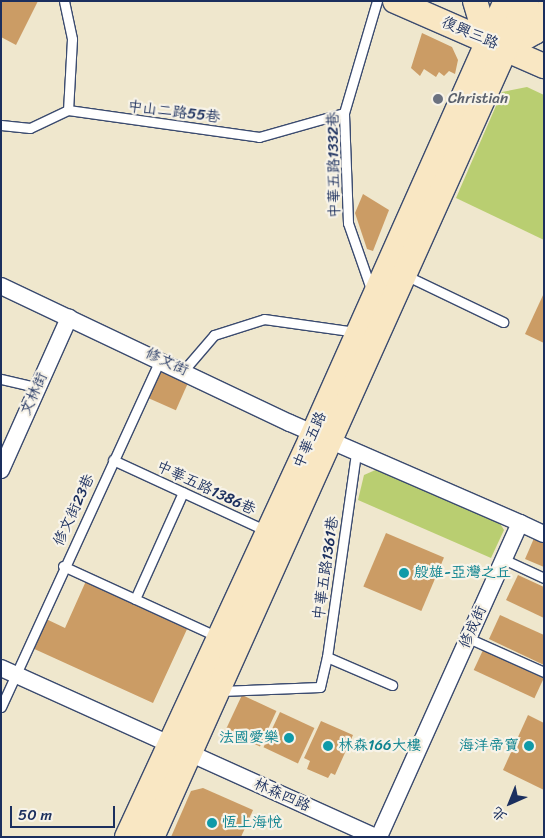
<!DOCTYPE html>
<meta charset="utf-8">
<style>
body{margin:0}
#map{position:relative;width:545px;height:838px;overflow:hidden;background:#efe7cd;font-family:Sriracha,"LXGW WenKai TC",sans-serif}
div>[style]{position:absolute}
[style*='--x']{left:calc(var(--x)*1px);top:calc(var(--y)*1px);width:calc(var(--w)*1px);rotate:calc(var(--a)*1deg)}
.green>*{inset:0;background:#b9ce71}
.building>*{inset:0;background:#cb9c65;transform-origin:0 0}
.roads{filter:drop-shadow(1px 0 #3b4b6f) drop-shadow(-1px 0 #3b4b6f) drop-shadow(0 1px #3b4b6f) drop-shadow(0 -1px #3b4b6f)}
.lane>*{height:9px;margin:-4.5px;padding:0 4.5px;transform-origin:4.5px;border-radius:4.5px;background:#fff}
.street>*{height:16px;margin:-8px;padding:0 8px;transform-origin:8px;border-radius:8px;background:#fff}
.secondary>*{height:24px;margin:-12px;padding:0 12px;transform-origin:12px;border-radius:12px;background:#f9e7c3}
.dots>*{width:14px;height:14px;translate:-50% -50%;box-sizing:border-box;border:2px solid #f7f3e8;border-radius:50%}
span{translate:-50% -50%;white-space:nowrap;text-align:center;line-height:1.15;-webkit-text-stroke:4.5px #f7f3e8;paint-order:stroke}
.street-label{font-size:15px;color:#1b2f5e}
.worship-label{font-size:15px;color:#5b616d}
.left{translate:0 -50%;text-align:left}
.culture-label{font-size:15px;color:#0d838f}
.right{translate:-100% -50%;text-align:right}
.frame{position:absolute;inset:0;border:2px solid #1b2f5e;pointer-events:none}
.north{position:absolute;left:485px;top:778px;width:50px;height:50px;-webkit-text-stroke:4px #f7f3e8;paint-order:stroke;rotate:224deg;font-size:14px;font-weight:700;line-height:20px;text-align:center;color:#1b2f5e}
.north::after{content:'';display:block;margin:auto;width:18px;height:22px;background:#1b2f5e;clip-path:polygon(50% 0,100% 100%,50% 72%,0 100%)}
.scale{position:absolute;left:10px;top:806px;width:105px;height:22px;box-sizing:border-box;border:2px solid #1b2f5e;border-top:0;padding-left:6px;font-size:15px;line-height:18px;white-space:nowrap;color:#1b2f5e;-webkit-text-stroke:4px #f7f3e8;paint-order:stroke}
</style>
<div id="map">
<div class="green">
<i style="clip-path:polygon(527px 87px,544px 95px,544px 240px,456px 198px,502px 92px)"></i>
<i style="clip-path:polygon(380px 468px,498px 520px,504px 530px,491px 558px,358px 500px,364px 475px)"></i>
</div>
<div class="building">
<i style="clip-path:polygon(1px 1px,38px 1px,16px 45px,1px 37px)"></i>
<i style="clip-path:polygon(422px 33px,452px 47px,458px 60px,455px 74px,449px 71px,444px 76px,439px 72px,436px 77px,424px 69px,420px 76px,411px 68px)"></i>
<i style="clip-path:polygon(363px 194px,389px 210px,373px 251px,367px 249px,355px 213px)"></i>
<i style="clip-path:polygon(544px 293px,544px 343px,525px 334px)"></i>
<i style="left:157px;top:369px;width:34px;height:30px;rotate:24deg"></i>
<i style="left:386px;top:533px;width:63px;height:58px;rotate:23deg"></i>
<i style="clip-path:polygon(535px 536px,544px 540px,544px 567px,525px 559px)"></i>
<i style="clip-path:polygon(518px 575px,544px 587px,544px 618px,506px 600px)"></i>
<i style="clip-path:polygon(86px 581px,188px 627px,153px 703px,30px 647px,44px 618px,65px 628px)"></i>
<i style="clip-path:polygon(500px 615px,544px 635px,544px 665px,489px 639px)"></i>
<i style="left:483px;top:650px;width:67px;height:22px;rotate:25deg"></i>
<i style="left:242px;top:695px;width:38px;height:39px;rotate:25deg"></i>
<i style="left:280px;top:712px;width:38px;height:39px;rotate:25deg"></i>
<i style="clip-path:polygon(528px 715px,544px 723px,544px 790px,503px 770px)"></i>
<i style="clip-path:polygon(321px 721px,353px 735px,335px 775px,331px 773px,328px 778px,307px 769px,310px 761px,304px 758px)"></i>
<i style="clip-path:polygon(203px 788px,253px 810px,241px 837px,171px 837px,191px 791px)"></i>
</div>
<div class="roads">
<div class="lane">
<i style="--x:64;--y:1;--w:39;--a:78"></i>
<i style="--x:72;--y:39;--w:71;--a:93.2"></i>
<i style="--x:1;--y:125;--w:29;--a:6"></i>
<i style="--x:30;--y:128;--w:42;--a:-25.3"></i>
<i style="--x:68;--y:110;--w:193;--a:8"></i>
<i style="--x:259;--y:137;--w:88;--a:-15.8"></i>
<i style="--x:405;--y:275;--w:109;--a:25.6"></i>
<i style="--x:372;--y:292;--w:73;--a:-109.2"></i>
<i style="--x:348;--y:223;--w:110;--a:-92.1"></i>
<i style="--x:344;--y:113;--w:117;--a:-73.6"></i>
<i style="--x:184;--y:370;--w:46;--a:-49.4"></i>
<i style="--x:214;--y:335;--w:52;--a:-17.7"></i>
<i style="--x:264;--y:319;--w:94;--a:8"></i>
<i style="--x:1;--y:379;--w:37;--a:13"></i>
<i style="--x:113;--y:460;--w:170;--a:24.8"></i>
<i style="--x:503;--y:559;--w:45;--a:24.9"></i>
<i style="--x:63;--y:566;--w:170;--a:24.6"></i>
<i style="--x:135;--y:599;--w:117;--a:-65.8"></i>
<i style="--x:468;--y:638;--w:83;--a:24.1"></i>
<i style="--x:327;--y:657;--w:71;--a:23.3"></i>
<i style="--x:221;--y:691;--w:99;--a:-2.3"></i>
<i style="--x:320;--y:687;--w:31;--a:-77"></i>
<i style="--x:327;--y:657;--w:207;--a:-81.9"></i>
<i style="--x:1;--y:707;--w:383;--a:-65.4"></i>
</div>
<div class="street">
<i style="--x:1;--y:286;--w:320;--a:25.4"></i>
<i style="--x:290;--y:423;--w:251;--a:23.5"></i>
<i style="--x:520;--y:523;--w:344;--a:114.2"></i>
<i style="--x:1;--y:470;--w:167;--a:-65.9"></i>
<i style="--x:520;--y:523;--w:26;--a:25"></i>
<i style="--x:1;--y:668;--w:411;--a:24.3"></i>
</div>
<div class="secondary">
<i style="--x:395;--y:1;--w:163;--a:23.6"></i>
<i style="--x:475;--y:1;--w:42;--a:73.3"></i>
<i style="--x:505;--y:49;--w:34;--a:-30"></i>
<i style="--x:535;--y:32;--w:21;--a:-65"></i>
<i style="--x:127;--y:837;--w:436;--a:-65.2"></i>
<i style="--x:310;--y:441;--w:482;--a:-66"></i>
<i style="--x:152;--y:837;--w:916;--a:-65.84"></i>
</div>
</div>
<div class="dots">
<i style="left:438px;top:99px;background:#6b7280"></i>
<i style="left:404px;top:573px;background:#0f9aa8"></i>
<i style="left:289px;top:738px;background:#0f9aa8"></i>
<i style="left:328px;top:746px;background:#0f9aa8"></i>
<i style="left:529px;top:746px;background:#0f9aa8"></i>
<i style="left:212px;top:823px;background:#0f9aa8"></i>
</div>
<div class="street-label">
<span style="left:470px;top:33px;rotate:23deg">復興三路</span>
<span style="left:174px;top:112px;rotate:7deg">中山二路55巷</span>
<span style="left:334px;top:165px;rotate:-91deg">中華五路1332巷</span>
<span style="left:167px;top:362px;rotate:25deg">修文街</span>
<span style="left:34px;top:394px;rotate:-66deg">文林街</span>
<span style="left:310px;top:440px;rotate:-66deg">中華五路</span>
<span style="left:206px;top:488px;rotate:25deg">中華五路1386巷</span>
<span style="left:74px;top:510px;rotate:-65deg">修文街23巷</span>
<span style="left:326px;top:568px;rotate:-82deg">中華五路1361巷</span>
<span style="left:473px;top:627px;rotate:-66deg">修成街</span>
<span style="left:282px;top:795px;rotate:24deg">林森四路</span>
</div>
<div class="worship-label">
<span class="left" style="left:448px;top:99px">Christian</span>
</div>
<div class="culture-label">
<span class="left" style="left:414px;top:573px">殷雄-亞灣之丘</span>
<span class="right" style="left:279px;top:738px">法國愛樂</span>
<span class="left" style="left:338px;top:746px">林森166大樓</span>
<span class="right" style="left:519px;top:746px">海洋帝寶</span>
<span class="left" style="left:222px;top:823px">恆上海悅</span>
</div>
<div class="frame"></div>
<div class="north">北</div>
<div class="scale">50 m</div>
</div>
